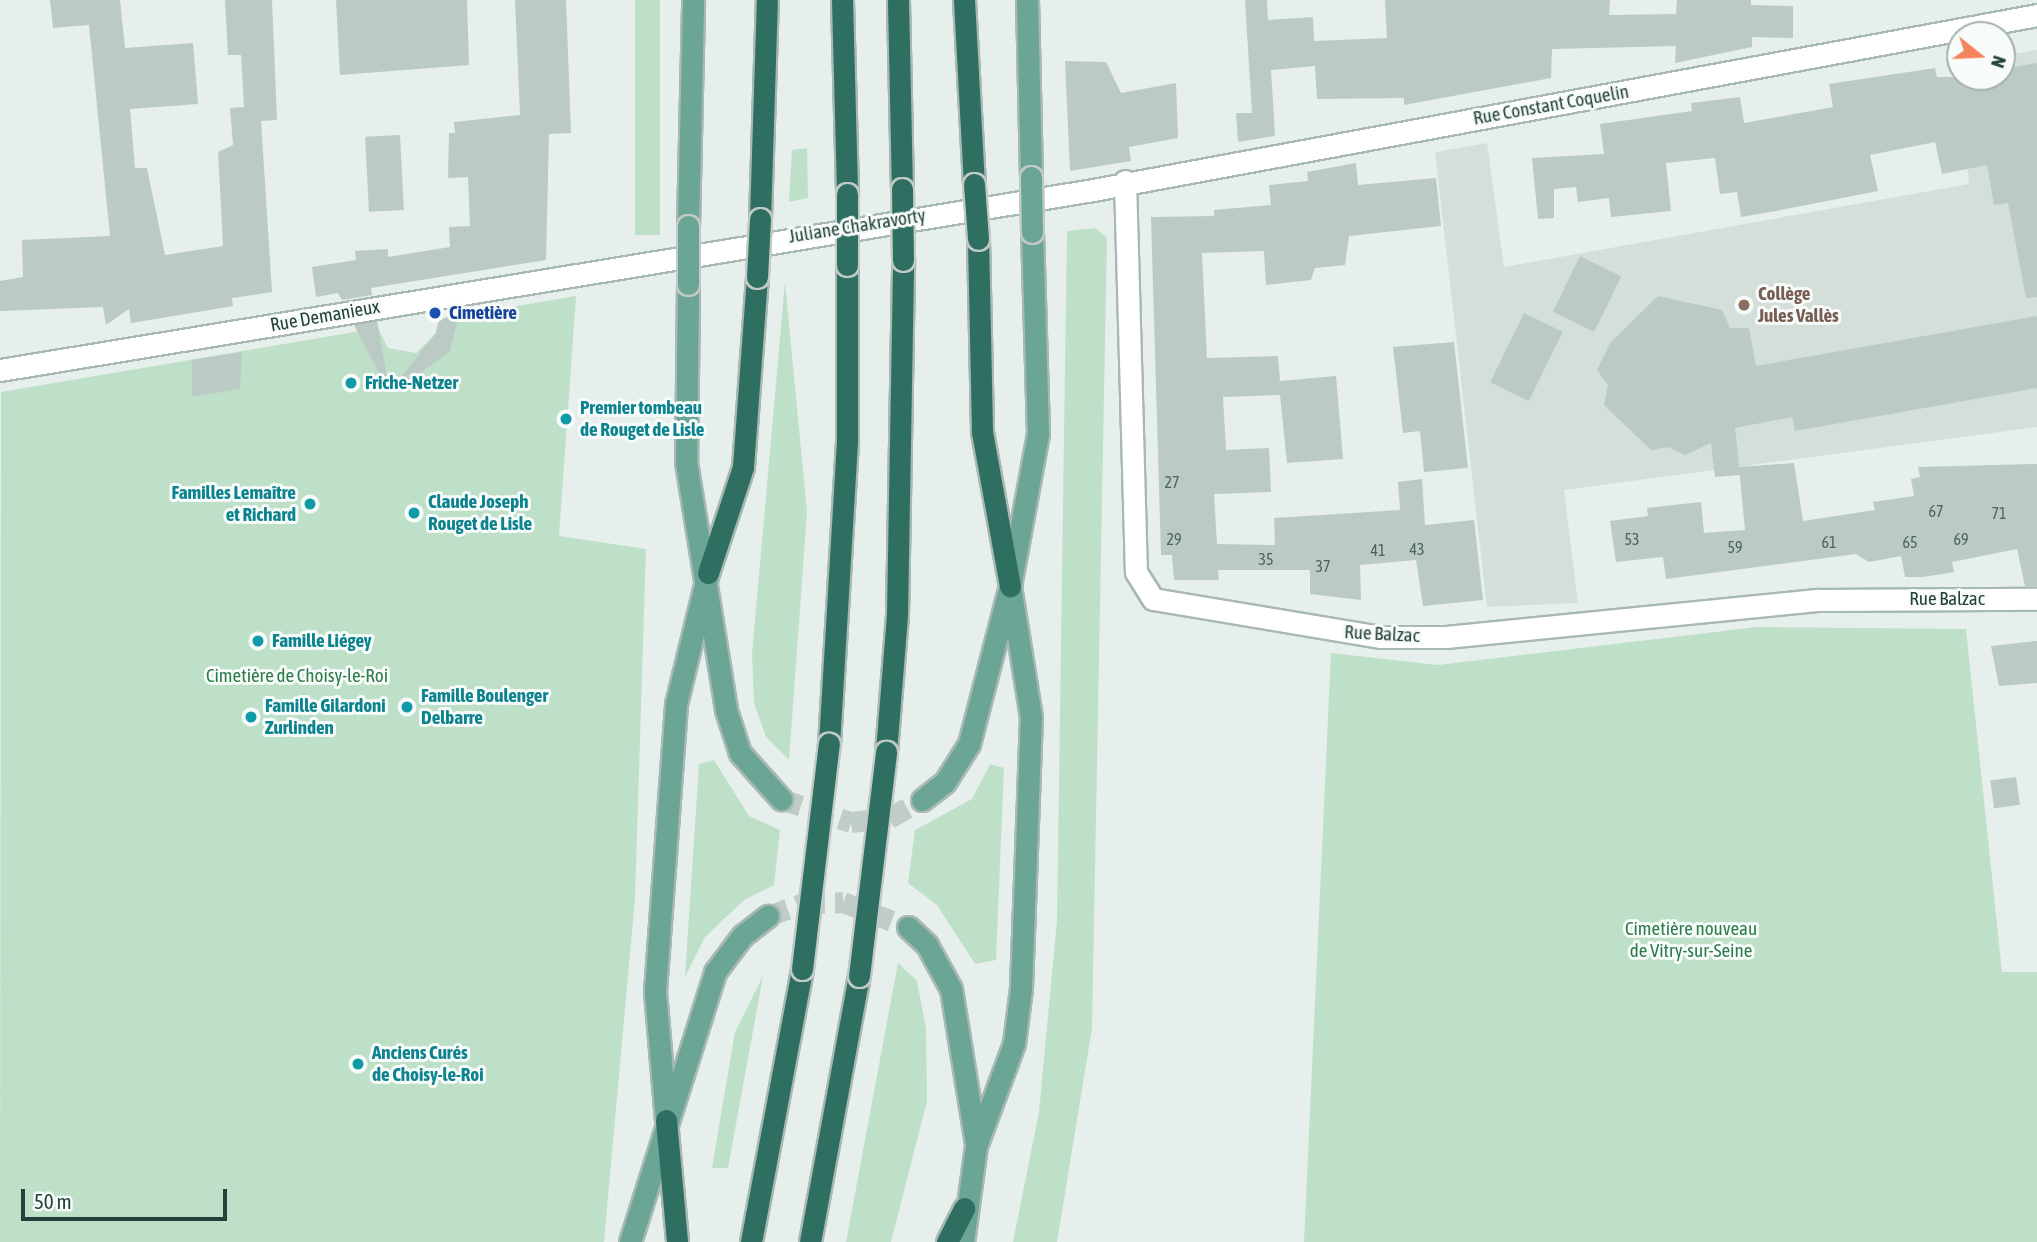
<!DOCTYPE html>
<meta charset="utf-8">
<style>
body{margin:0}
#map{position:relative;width:2037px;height:1242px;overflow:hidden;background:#e6efeb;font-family:"Asap Condensed",sans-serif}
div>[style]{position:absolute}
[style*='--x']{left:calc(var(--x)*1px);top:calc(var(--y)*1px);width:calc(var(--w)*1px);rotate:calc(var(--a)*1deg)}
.built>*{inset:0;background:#d4dfda}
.green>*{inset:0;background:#bfe0c8;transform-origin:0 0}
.building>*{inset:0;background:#bbcac4;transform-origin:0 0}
.major-tunnel>*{height:21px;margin-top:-10.5px;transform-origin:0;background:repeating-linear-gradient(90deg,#bfccc8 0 21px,transparent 0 31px)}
.roads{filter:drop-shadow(2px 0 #a8b8b2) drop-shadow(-2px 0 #a8b8b2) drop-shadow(0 2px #a8b8b2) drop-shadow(0 -2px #a8b8b2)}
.minor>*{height:21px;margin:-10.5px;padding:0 10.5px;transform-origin:10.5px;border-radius:10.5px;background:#fff}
.major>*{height:21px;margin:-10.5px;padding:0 10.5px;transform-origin:10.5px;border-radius:10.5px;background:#6aa596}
.highway>*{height:21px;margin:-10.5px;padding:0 10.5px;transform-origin:10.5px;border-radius:10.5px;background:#2f6f62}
.bridges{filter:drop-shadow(2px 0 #c2cac8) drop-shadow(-2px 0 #c2cac8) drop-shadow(0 2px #c2cac8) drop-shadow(0 -2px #c2cac8)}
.major-bridge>*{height:21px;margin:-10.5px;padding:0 10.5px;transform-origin:10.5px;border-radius:10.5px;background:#6aa596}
.highway-bridge>*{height:21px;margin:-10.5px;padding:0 10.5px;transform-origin:10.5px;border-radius:10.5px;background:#2f6f62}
.dots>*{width:19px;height:19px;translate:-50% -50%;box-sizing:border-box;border:4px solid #f7fbf9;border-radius:50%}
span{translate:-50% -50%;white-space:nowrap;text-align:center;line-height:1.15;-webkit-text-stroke:6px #f7fbf9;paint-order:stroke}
.number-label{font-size:16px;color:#4a645c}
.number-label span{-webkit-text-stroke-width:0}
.street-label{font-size:19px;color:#24423a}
.education-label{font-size:19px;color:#785e54;font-weight:700}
.left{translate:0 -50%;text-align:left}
.transit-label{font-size:19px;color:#164399;font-weight:700}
.culture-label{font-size:19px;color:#0d838f;font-weight:700}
.right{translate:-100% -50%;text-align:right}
.park-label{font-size:19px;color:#2d7a4b}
.north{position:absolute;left:1946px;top:21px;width:70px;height:70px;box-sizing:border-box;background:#f7fbf9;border:2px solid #a3b1ad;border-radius:50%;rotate:108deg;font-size:19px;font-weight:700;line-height:28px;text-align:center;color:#24423a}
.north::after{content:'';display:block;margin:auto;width:24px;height:32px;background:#f4845f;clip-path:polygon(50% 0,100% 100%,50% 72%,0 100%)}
.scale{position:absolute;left:21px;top:1189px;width:206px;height:32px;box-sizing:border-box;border:4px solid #24423a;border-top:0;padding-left:9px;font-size:21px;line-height:24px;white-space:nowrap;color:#24423a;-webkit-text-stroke:5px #f7fbf9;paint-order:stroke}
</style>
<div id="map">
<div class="built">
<i style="clip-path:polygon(2037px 50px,2037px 427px,1564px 490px,1578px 603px,1487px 607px,1435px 152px,1487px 143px,1504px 267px,1969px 184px,1956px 65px,1960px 77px,2002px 77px,2002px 56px)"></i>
</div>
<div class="green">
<i style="left:635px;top:0;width:25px;height:235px"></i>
<i style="clip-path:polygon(807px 148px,808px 198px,789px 202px,792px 150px)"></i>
<i style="clip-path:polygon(1096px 228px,1107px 238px,1092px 1028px,1057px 1242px,1013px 1242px,1039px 1112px,1057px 920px,1067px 231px)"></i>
<i style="clip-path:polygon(785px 282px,807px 512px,789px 760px,766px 737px,754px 703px,752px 654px)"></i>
<i style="clip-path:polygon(576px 296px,559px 536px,646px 549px,635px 898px,604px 1242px,0 1242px,1px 392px,378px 328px,388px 348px,416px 353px,436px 333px,439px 319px)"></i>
<i style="clip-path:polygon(1757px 627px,1966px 629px,2002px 972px,2037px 972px,2037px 1242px,1304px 1242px,1331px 653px,1438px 665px)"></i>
<i style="clip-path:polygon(714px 760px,749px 816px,780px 830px,774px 885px,744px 900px,705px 937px,685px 977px,699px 764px)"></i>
<i style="clip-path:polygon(990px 764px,1004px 768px,996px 960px,975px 964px,937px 905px,908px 883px,915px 830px,972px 799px)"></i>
<i style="clip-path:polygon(898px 963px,917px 981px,926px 1029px,927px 1101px,891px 1242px,846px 1242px)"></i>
<i style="clip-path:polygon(763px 976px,728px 1168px,712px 1168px,735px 1032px)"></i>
</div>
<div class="building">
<i style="clip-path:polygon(50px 0,120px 0,125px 48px,193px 43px,198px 104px,130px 109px,135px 168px,147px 168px,165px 255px,223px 246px,218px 152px,233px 145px,230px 108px,244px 107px,241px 55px,228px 55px,225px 0,272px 0,277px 120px,261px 121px,272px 292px,232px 298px,233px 306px,131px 323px,129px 309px,106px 325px,103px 307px,0 311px,0 281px,23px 277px,22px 240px,110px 236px,89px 25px,53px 28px)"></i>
<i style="clip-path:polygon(336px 0,467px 0,469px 65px,340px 75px)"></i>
<i style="clip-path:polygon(515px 0,566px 0,571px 133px,549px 134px,546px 260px,371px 288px,372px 295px,342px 300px,338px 293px,316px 297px,312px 267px,356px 260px,355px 251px,388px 249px,388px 257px,450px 247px,449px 227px,470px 226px,468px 177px,448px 178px,449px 133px,455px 133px,454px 122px,520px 115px)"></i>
<i style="clip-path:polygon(1245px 0,1267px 0,1268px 20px,1313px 17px,1314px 41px,1387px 38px,1385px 0,1610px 0,1609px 15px,1676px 14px,1677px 0,1751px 0,1751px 5px,1793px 6px,1793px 38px,1752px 37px,1752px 47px,1675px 63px,1676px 46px,1552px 49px,1551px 78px,1404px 105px,1404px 98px,1317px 99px,1315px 66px,1271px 70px,1275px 136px,1238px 142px,1236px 113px,1252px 113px)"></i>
<i style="clip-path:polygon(1065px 61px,1106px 62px,1121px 93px,1176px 83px,1178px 138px,1129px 147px,1131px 161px,1070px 171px)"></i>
<i style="clip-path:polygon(2037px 63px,2037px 297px,2026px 298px,2008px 203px,1994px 205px,1987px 165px,1942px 174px,1935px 142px,1870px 155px,1878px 191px,1776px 211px,1741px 217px,1737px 192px,1720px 194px,1715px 158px,1666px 163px,1671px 211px,1611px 217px,1609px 198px,1578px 202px,1576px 187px,1554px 189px,1554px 218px,1538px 219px,1532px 158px,1604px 154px,1600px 124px,1692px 111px,1691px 103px,1740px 97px,1744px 123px,1833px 107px,1829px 84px,1935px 68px,1937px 77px,2002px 77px,2002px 69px)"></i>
<i style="left:400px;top:135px;width:75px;height:35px;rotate:87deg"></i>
<i style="clip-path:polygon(1356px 163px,1358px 185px,1436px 178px,1441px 226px,1349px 236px,1345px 265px,1315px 268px,1311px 280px,1266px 285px,1264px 251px,1202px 253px,1207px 358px,1278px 356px,1280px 381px,1336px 376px,1343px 459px,1287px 463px,1280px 395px,1223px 397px,1226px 450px,1269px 448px,1271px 492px,1214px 494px,1217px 544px,1275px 545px,1274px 518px,1400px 510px,1398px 482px,1422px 479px,1425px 525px,1474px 520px,1483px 600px,1423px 606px,1416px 560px,1360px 565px,1361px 600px,1310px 594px,1310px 570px,1218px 570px,1219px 580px,1174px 580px,1172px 555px,1161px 555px,1151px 217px,1214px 216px,1214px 210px,1271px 205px,1269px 185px,1308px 181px,1307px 172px)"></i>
<i style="left:1580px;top:256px;width:46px;height:62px;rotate:26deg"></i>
<i style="clip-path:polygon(1658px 296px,1722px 310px,1730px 328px,1749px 328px,1756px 366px,2037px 316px,2037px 388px,1795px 431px,1792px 417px,1735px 428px,1740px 475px,1715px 477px,1711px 443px,1685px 455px,1668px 447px,1651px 450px,1604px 405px,1608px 385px,1597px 370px,1610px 343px)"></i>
<i style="left:1524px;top:313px;width:43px;height:77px;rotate:26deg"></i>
<i style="clip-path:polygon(459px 315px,450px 351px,399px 389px,395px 385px,436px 333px,439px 319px)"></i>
<i style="clip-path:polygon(377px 321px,387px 377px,382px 379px,354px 325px)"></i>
<i style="clip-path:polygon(1454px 342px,1468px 468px,1424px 472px,1420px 431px,1403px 433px,1393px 347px)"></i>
<i style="clip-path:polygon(242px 352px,240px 389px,192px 397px,192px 360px)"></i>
<i style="clip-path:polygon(1794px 463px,1803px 521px,1875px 510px,1873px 502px,1914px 496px,1911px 479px,1920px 477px,1918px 467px,2037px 464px,2037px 586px,2025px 586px,2017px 549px,1952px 562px,1954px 572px,1923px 577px,1905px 577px,1901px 556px,1869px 562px,1856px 554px,1666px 579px,1663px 557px,1616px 562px,1610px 521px,1648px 516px,1647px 508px,1701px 502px,1704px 533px,1745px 530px,1739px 467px)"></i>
<i style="clip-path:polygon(2037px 641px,2037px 683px,1999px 686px,1991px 646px)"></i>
<i style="left:2016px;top:777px;width:28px;height:26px;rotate:82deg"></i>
</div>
<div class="major-tunnel">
<i style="--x:781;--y:799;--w:74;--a:18.2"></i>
<i style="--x:851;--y:822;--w:38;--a:-6"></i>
<i style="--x:889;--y:818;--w:38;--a:-29"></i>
<i style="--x:768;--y:916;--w:38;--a:-20"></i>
<i style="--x:804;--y:903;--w:39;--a:-1"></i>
<i style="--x:843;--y:902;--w:70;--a:21"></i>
</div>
<div class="roads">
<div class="minor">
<i style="--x:1125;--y:181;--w:391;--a:88.4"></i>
<i style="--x:1136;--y:572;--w:32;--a:58"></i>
<i style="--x:1153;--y:599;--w:230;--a:9.5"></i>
<i style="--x:1380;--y:637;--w:66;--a:0"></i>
<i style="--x:1446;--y:637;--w:375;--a:-5.7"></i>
<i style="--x:1819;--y:600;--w:218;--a:-0.3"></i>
<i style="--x:0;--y:370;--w:1108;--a:-9.35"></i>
<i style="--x:1093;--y:190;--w:960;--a:-10.5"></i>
</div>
<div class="major">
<i style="--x:1027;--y:0;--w:177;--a:88.7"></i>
<i style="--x:688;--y:226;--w:226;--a:-88.7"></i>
<i style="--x:688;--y:284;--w:178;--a:90.6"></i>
<i style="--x:686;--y:462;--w:251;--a:80.8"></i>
<i style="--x:726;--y:710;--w:45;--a:72"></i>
<i style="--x:740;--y:753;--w:62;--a:48.3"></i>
<i style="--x:922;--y:800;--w:29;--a:-38"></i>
<i style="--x:945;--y:782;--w:45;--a:-57.7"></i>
<i style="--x:969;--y:744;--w:163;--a:-75.5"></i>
<i style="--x:1010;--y:586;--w:156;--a:-79.6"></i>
<i style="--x:1038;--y:433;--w:201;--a:-91.7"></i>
<i style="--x:908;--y:927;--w:26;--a:43"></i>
<i style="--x:927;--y:945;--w:50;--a:61.4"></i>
<i style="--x:951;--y:989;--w:157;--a:80.8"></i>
<i style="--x:666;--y:1120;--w:129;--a:-94.9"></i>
<i style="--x:655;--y:991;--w:288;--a:-85.8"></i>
<i style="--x:676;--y:704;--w:135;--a:-76.3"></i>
<i style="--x:630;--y:1242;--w:283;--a:-72.5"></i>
<i style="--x:715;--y:972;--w:45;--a:-53.1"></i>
<i style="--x:742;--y:936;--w:33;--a:-38"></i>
<i style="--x:963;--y:1242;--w:97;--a:-82.3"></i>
<i style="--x:976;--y:1146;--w:110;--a:-69.7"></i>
<i style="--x:1014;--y:1043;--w:55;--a:-82.7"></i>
<i style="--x:1021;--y:988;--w:271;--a:-87.9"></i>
<i style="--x:1031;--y:717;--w:133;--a:-99.1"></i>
</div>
<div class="highway">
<i style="--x:842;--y:0;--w:194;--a:88.5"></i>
<i style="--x:898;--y:0;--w:189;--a:88.8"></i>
<i style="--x:964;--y:0;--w:184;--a:86.9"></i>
<i style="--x:760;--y:219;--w:219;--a:-88.2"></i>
<i style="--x:978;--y:239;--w:193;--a:88.8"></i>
<i style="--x:982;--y:432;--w:157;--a:79.7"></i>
<i style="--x:708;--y:573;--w:112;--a:-71.7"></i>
<i style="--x:743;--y:467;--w:191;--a:-85.8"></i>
<i style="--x:829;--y:744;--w:304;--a:-86.6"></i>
<i style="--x:847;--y:441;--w:176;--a:-90"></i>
<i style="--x:886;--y:752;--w:138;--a:-85.4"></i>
<i style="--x:897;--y:614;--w:354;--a:-89"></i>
<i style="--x:666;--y:1120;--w:122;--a:84.8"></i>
<i style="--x:751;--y:1242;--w:278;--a:-79.4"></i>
<i style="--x:810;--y:1242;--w:270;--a:-79.6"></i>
<i style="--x:947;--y:1242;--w:38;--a:-63"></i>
</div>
</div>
<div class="bridges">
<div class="major-bridge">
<i style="--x:1031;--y:177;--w:55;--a:89"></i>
<i style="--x:688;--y:284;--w:58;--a:-90"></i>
</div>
<div class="highway-bridge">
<i style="--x:974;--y:184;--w:55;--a:85.8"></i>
<i style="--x:902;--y:189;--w:71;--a:89.2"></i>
<i style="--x:847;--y:194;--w:71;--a:90"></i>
<i style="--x:757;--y:277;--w:58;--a:-87"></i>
<i style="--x:802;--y:969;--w:227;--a:-83.2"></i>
<i style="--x:859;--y:976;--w:226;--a:-83.1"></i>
</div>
</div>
<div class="dots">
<i style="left:1744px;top:305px;background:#8d6e63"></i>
<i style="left:435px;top:313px;background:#1a4fb4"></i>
<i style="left:351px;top:383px;background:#0f9aa8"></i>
<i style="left:566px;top:419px;background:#0f9aa8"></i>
<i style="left:310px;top:504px;background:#0f9aa8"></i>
<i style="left:414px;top:513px;background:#0f9aa8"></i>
<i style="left:258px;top:641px;background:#0f9aa8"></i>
<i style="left:407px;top:707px;background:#0f9aa8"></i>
<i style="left:251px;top:717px;background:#0f9aa8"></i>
<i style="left:358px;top:1064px;background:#0f9aa8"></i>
</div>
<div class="number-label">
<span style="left:1172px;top:482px">27</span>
<span style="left:1936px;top:511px">67</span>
<span style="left:1999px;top:513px">71</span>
<span style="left:1174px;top:539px">29</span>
<span style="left:1632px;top:539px">53</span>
<span style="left:1961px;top:539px">69</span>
<span style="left:1829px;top:542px">61</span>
<span style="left:1910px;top:542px">65</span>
<span style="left:1735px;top:547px">59</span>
<span style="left:1417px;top:549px">43</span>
<span style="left:1378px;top:550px">41</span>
<span style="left:1266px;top:559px">35</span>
<span style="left:1323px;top:566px">37</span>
</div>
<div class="street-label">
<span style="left:1551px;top:105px;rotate:-10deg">Rue Constant Coquelin</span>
<span style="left:857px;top:226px;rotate:-9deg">Juliane Chakravorty</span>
<span style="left:325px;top:316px;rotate:-10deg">Rue Demanieux</span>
<span style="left:1947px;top:599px">Rue Balzac</span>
<span style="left:1382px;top:634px;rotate:3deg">Rue Balzac</span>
</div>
<div class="education-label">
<span class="left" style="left:1758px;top:305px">Collège<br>Jules Vallès</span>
</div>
<div class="transit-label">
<span class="left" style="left:449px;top:313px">Cimetière</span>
</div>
<div class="culture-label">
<span class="left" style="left:365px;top:383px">Friche-Netzer</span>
<span class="left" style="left:580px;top:419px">Premier tombeau<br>de Rouget de Lisle</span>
<span class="right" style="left:296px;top:504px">Familles Lemaître<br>et Richard</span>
<span class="left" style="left:428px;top:513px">Claude Joseph<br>Rouget de Lisle</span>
<span class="left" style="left:272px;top:641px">Famille Liégey</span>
<span class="left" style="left:421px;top:707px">Famille Boulenger<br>Delbarre</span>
<span class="left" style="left:265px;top:717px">Famille Gilardoni<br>Zurlinden</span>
<span class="left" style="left:372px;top:1064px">Anciens Curés<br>de Choisy-le-Roi</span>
</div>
<div class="park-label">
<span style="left:297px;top:676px">Cimetière de Choisy-le-Roi</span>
<span style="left:1691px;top:940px">Cimetière nouveau<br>de Vitry-sur-Seine</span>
</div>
<div class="north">N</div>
<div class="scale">50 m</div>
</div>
